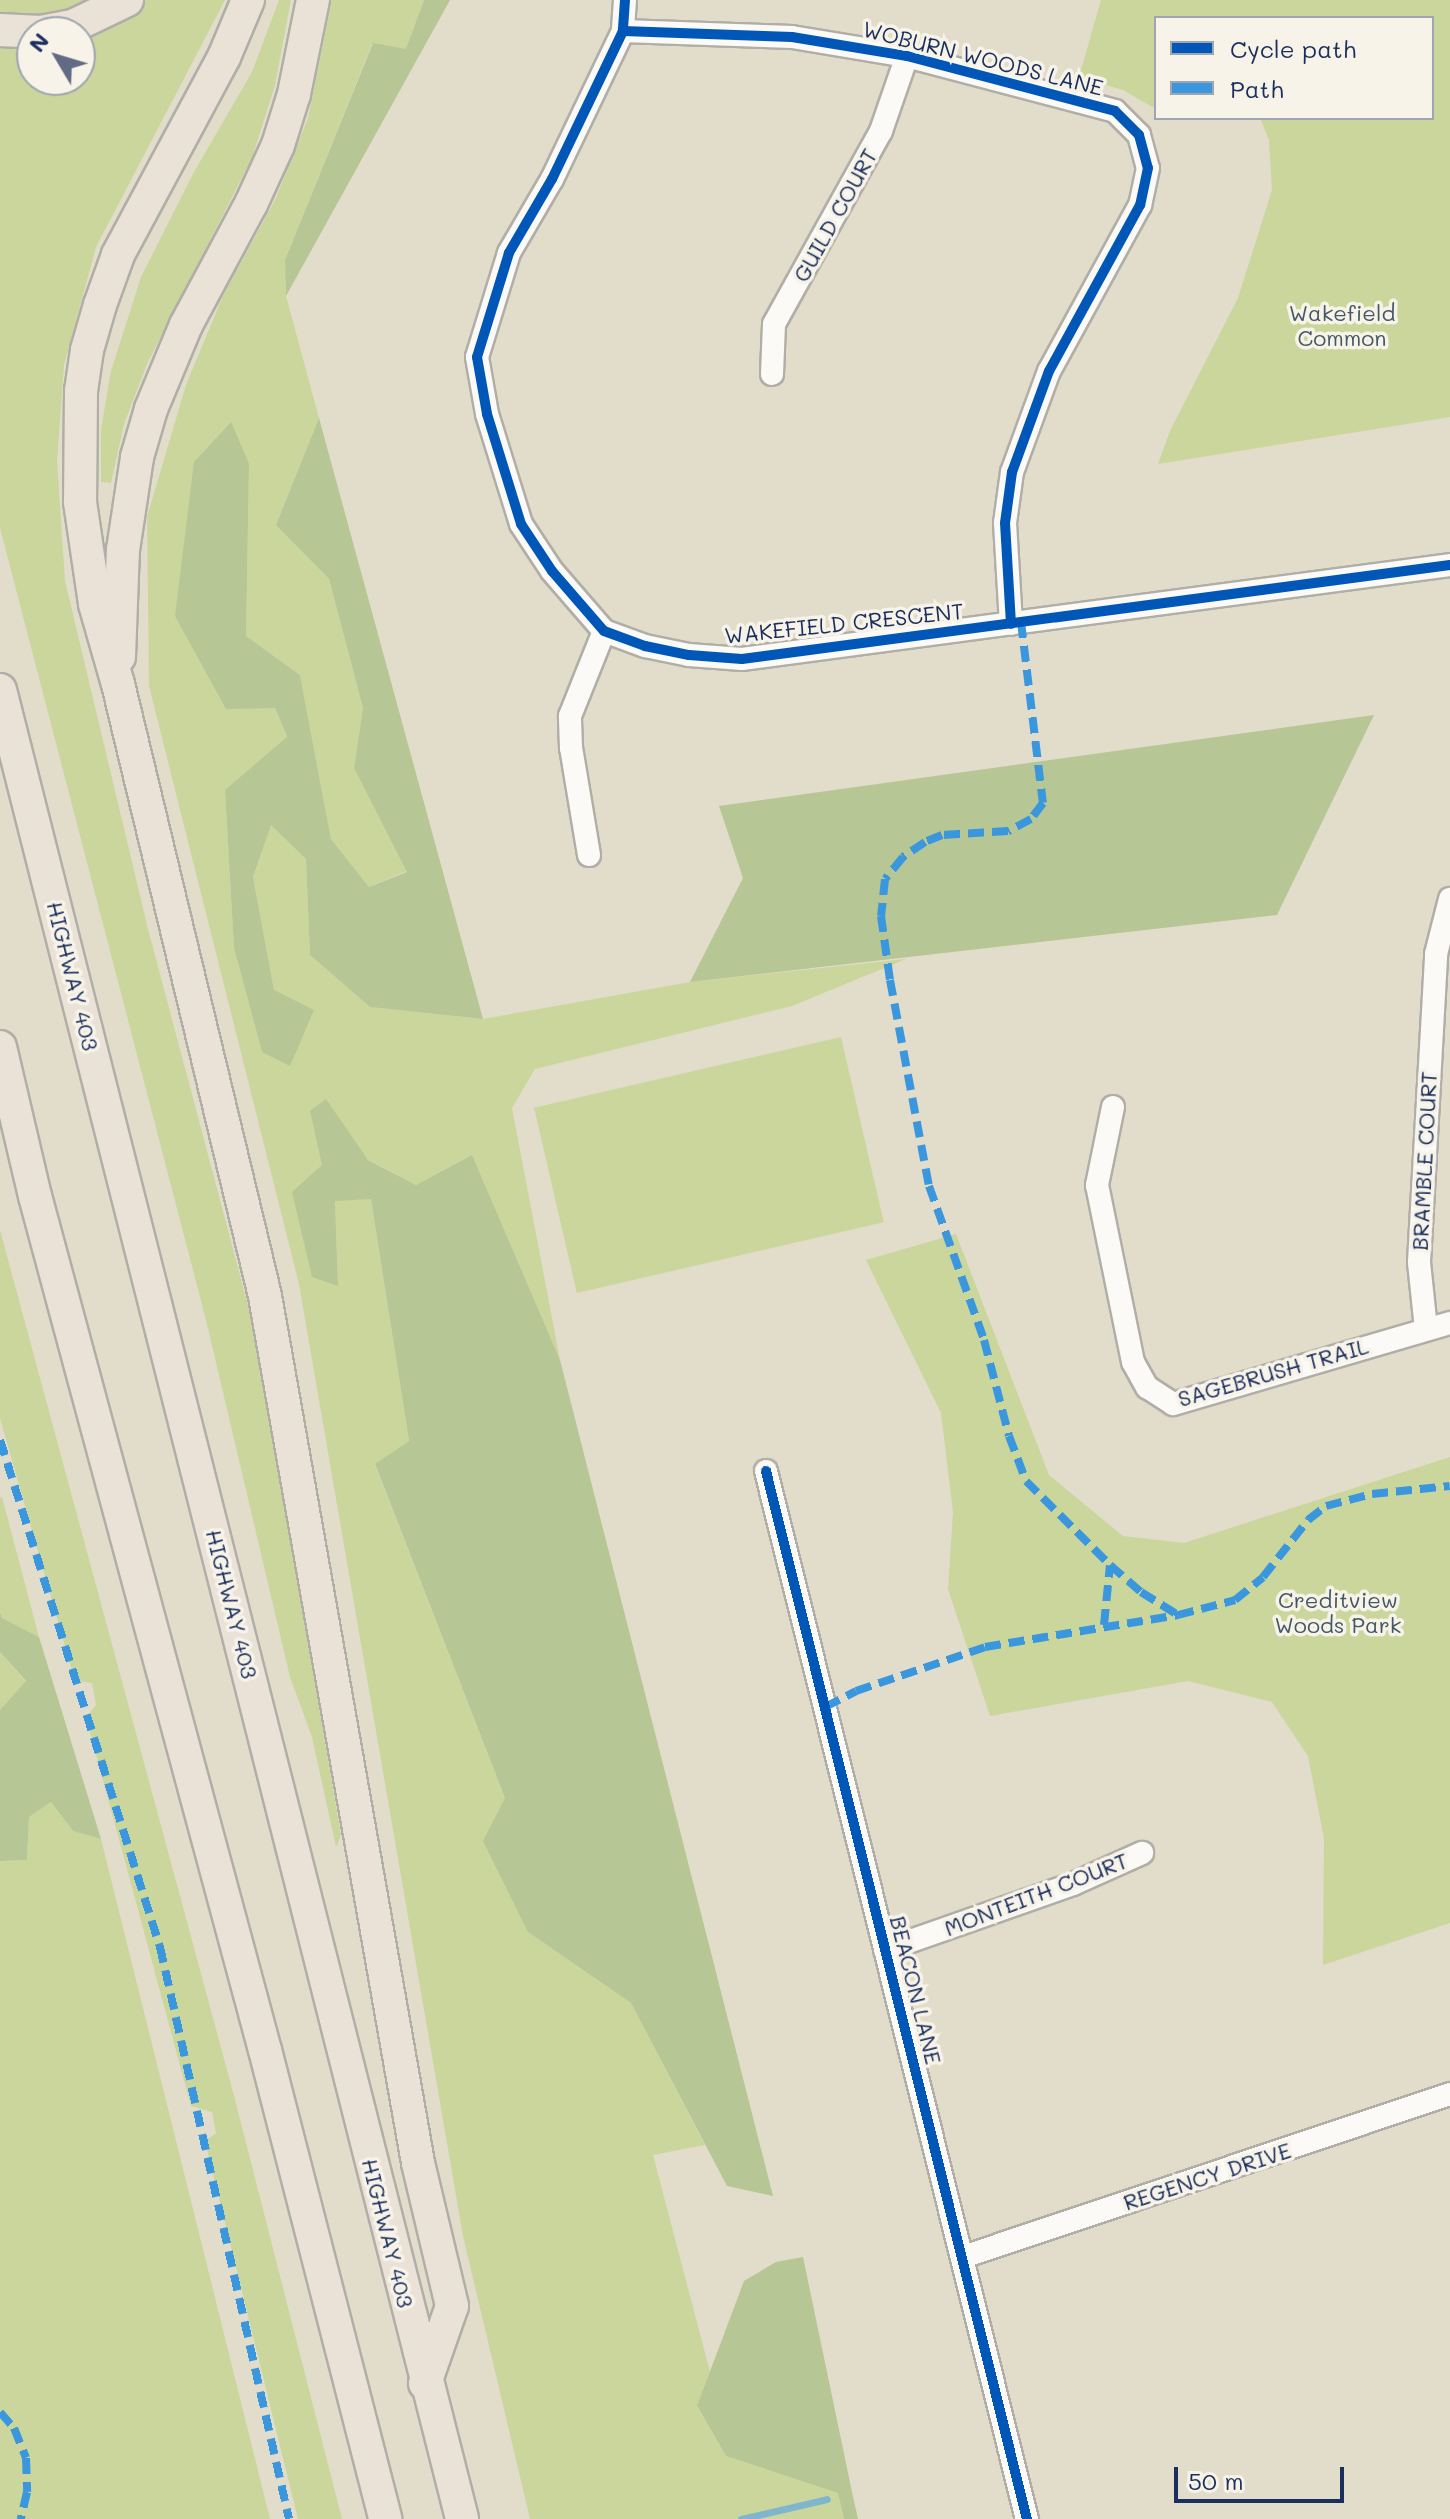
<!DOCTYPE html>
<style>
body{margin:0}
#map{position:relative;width:1450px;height:2519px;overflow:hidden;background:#e2dcca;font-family:Mali,sans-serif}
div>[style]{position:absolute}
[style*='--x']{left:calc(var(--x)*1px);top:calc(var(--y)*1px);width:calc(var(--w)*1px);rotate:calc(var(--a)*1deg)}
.green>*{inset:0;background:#cbd69d;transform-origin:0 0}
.forest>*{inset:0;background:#b6c694}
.stream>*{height:7px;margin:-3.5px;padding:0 3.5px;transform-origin:3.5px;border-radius:3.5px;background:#7fb6ce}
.roads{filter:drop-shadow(2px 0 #b0aea7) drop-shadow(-2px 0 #b0aea7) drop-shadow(0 2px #b0aea7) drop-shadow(0 -2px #b0aea7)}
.minor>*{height:22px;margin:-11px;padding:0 11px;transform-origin:11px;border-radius:11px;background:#fbfaf7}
.highway>*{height:32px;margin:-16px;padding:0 16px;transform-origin:16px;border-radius:16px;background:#eae2d7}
.quiet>*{height:8px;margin-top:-4px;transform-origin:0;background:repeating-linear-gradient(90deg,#3a97de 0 16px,transparent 0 24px)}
.cycleway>*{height:10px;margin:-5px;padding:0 5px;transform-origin:5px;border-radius:5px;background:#0057b8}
span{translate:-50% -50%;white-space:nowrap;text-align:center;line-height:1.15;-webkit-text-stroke:7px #f7f3e8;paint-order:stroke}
.street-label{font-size:22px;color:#1b2f5e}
.park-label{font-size:22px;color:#425864}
.legend{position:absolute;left:1154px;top:16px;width:280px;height:104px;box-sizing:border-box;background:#f7f3e8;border:2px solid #9fa5b1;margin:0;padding:10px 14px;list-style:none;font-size:24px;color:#1b2f5e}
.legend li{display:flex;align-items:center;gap:16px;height:40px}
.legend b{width:40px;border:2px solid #9fa5b1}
.north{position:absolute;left:16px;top:16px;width:80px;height:80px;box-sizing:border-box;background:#f7f3e8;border:2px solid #9fa5b1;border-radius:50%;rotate:308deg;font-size:22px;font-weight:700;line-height:32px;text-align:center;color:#1b2f5e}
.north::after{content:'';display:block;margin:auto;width:28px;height:36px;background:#616c84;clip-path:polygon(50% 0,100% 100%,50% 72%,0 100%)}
.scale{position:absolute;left:1174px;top:2467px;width:170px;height:36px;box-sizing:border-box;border:4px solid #1b2f5e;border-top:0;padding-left:10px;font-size:24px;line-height:28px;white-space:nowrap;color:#1b2f5e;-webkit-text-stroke:6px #f7f3e8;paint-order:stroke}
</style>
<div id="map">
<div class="green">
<i style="clip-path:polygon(0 0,88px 0,61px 14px,9px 16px,0 13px)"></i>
<i style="clip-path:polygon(146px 0,225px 0,96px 247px,64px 365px,57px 461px,65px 581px,148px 929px,253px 1324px,341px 1835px,336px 1847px,312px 1737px,290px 1677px,206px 1320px,0 528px,0 42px,32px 49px,32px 80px,80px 80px,80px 41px,89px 39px)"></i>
<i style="clip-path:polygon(279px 0,291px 0,275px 85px,252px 158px,147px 364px,124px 424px,111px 483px,101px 482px,101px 429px,111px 371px,141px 277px,194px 172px,252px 72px)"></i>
<i style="clip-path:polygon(332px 0,424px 0,406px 50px,372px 44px,285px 260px,286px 296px,319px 418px,276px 525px,329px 579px,363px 708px,354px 768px,407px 871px,369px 887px,331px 839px,300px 675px,246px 636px,249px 464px,175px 616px,275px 708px,287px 738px,225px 790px,234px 948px,262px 1052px,274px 990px,253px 877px,271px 824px,306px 859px,310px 955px,370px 1007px,483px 1019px,690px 982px,906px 959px,792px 1006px,535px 1069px,512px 1108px,560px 1360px,472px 1155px,416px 1185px,369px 1160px,311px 1111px,322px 1165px,338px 1285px,335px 1200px,371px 1199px,409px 1442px,375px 1465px,505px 1798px,528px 1932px,631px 2003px,705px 2145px,653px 2155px,710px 2372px,697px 2407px,726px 2456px,838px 2493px,844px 2519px,530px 2519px,463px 2236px,299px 1284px,149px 686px,147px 517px,186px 385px,222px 298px,276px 198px,308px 118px)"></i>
<i style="clip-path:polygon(1101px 0,1450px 0,1450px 417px,1158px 464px,1170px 431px,1238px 298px,1272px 190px,1269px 140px,1260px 118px,1432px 118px,1432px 18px,1156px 18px,1156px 109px,1123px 90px,1079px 77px)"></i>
<i style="left:841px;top:1037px;width:190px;height:315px;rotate:77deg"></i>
<i style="clip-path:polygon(0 1230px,233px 2092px,342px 2519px,298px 2519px,205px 2141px,216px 2133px,212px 2112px,191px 2106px,86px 1717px,96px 1705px,92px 1683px,75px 1681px,0 1418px)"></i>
<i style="clip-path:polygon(956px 1234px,1049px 1475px,1123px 1536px,1184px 1543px,1450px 1457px,1450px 1923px,1323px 1965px,1324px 1839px,1308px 1756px,1272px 1702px,1188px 1681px,990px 1716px,948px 1589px,953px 1512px,941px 1413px,866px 1260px)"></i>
<i style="clip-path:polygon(0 1497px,2px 1497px,39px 1637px,2px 1618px,0 1612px)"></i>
<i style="clip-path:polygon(0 1652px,26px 1682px,0 1710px)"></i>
<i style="clip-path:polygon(51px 1802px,73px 1831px,101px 1839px,270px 2519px,0 2519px,0 1861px,27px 1860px,29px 1817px)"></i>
</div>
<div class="forest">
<i style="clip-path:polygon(424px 0,450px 0,286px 296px,285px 260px,373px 43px,406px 49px)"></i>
<i style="clip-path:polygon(319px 418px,483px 1019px,370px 1007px,310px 955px,306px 859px,271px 825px,253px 877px,274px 990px,314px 1010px,290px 1066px,262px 1052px,234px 948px,225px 790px,287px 737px,275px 708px,226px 709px,175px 616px,194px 462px,231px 422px,249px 464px,246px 636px,300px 675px,331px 839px,369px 887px,407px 872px,354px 768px,363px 708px,329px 579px,276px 525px)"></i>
<i style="clip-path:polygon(1374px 715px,1277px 915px,690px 982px,743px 878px,719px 806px)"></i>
<i style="clip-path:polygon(326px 1099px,368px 1160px,416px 1185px,472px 1155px,560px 1360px,773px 2196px,727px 2186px,631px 2003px,528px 1932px,483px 1841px,505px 1798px,375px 1464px,409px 1441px,371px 1199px,335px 1201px,338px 1286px,312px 1277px,292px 1192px,322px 1165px,310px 1111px)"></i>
<i style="clip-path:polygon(0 1612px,2px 1618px,39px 1637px,101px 1839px,73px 1831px,51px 1802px,29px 1817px,27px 1860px,0 1861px,0 1710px,26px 1681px,0 1652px)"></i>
<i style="clip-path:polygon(803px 2257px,852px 2492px,858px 2519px,844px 2519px,838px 2493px,726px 2456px,697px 2406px,744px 2281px,776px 2262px)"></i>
</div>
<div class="stream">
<i style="--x:741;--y:2519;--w:88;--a:-13.1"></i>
</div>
<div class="roads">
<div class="minor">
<i style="--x:625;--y:0;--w:31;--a:94"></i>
<i style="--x:623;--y:31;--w:164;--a:115.6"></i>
<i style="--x:552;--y:179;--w:86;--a:120.2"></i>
<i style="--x:509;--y:253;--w:109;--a:107.1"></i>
<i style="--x:477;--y:357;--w:58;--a:80"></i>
<i style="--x:487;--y:414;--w:115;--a:72.8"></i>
<i style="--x:521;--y:524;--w:56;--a:56.6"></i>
<i style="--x:552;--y:571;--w:79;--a:49.1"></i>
<i style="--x:604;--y:631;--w:44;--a:20.1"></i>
<i style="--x:645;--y:646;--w:45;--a:11.6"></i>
<i style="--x:689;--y:655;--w:53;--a:4.3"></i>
<i style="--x:742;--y:659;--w:714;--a:-7.56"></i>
<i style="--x:623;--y:31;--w:169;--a:2"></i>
<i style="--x:792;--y:37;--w:117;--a:9.4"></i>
<i style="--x:907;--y:56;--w:215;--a:14.8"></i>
<i style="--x:1115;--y:111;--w:34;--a:45"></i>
<i style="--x:1139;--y:135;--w:34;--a:75"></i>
<i style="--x:1148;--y:168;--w:38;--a:102"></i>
<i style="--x:1140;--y:205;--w:189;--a:118.7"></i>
<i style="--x:1049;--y:371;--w:108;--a:110.1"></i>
<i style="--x:1012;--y:472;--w:51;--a:97.8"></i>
<i style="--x:1005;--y:523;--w:101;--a:86.6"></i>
<i style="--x:772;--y:374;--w:50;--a:-87.7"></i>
<i style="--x:774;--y:324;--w:221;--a:-61"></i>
<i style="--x:881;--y:131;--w:79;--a:-70.9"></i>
<i style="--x:589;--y:855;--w:109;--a:-99.5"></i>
<i style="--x:571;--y:748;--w:32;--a:-92"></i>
<i style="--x:570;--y:716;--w:92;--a:-68.2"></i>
<i style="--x:1113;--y:1107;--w:80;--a:101.6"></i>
<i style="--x:1097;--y:1185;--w:181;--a:78.5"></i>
<i style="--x:1133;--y:1362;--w:29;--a:61"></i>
<i style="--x:1147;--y:1387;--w:31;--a:33"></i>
<i style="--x:1173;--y:1404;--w:289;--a:-16.3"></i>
<i style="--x:1426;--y:1329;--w:67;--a:-96"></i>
<i style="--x:1419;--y:1262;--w:308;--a:-86.8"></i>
<i style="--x:1436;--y:954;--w:57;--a:-75.7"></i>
<i style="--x:766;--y:1471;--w:1080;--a:76.02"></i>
<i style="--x:885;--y:1950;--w:199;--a:-19.3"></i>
<i style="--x:1073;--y:1884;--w:76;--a:-24.2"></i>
<i style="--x:963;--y:2257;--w:514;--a:-18.51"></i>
</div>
<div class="highway">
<i style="--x:248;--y:0;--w:62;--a:112.8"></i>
<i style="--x:224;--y:57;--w:225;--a:118.2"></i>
<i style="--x:118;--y:255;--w:53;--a:109.8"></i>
<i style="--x:100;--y:305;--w:47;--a:106.1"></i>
<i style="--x:87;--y:350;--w:41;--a:98.3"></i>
<i style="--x:81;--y:391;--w:111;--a:90.5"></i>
<i style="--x:80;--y:502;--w:103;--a:81.6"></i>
<i style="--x:95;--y:604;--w:83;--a:74"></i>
<i style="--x:118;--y:684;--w:629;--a:76.49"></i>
<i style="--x:265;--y:1296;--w:880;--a:79.99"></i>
<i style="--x:418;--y:2163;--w:147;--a:76.6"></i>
<i style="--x:452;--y:2306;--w:82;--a:109.3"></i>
<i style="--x:0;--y:30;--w:41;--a:2.8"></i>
<i style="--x:41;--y:32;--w:33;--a:-11"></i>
<i style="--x:73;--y:26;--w:60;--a:-25.7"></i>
<i style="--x:119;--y:657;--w:107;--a:-87.9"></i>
<i style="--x:123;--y:550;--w:94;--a:-81.4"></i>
<i style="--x:137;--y:457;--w:50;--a:-73.7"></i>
<i style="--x:151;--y:409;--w:91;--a:-67.4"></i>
<i style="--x:186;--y:325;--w:137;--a:-61.8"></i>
<i style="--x:251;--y:204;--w:65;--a:-65.4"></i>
<i style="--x:278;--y:145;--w:53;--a:-72.6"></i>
<i style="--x:294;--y:94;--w:96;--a:-78.6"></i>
<i style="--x:0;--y:690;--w:1886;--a:75.82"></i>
<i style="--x:0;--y:1047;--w:153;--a:76.8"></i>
<i style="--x:35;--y:1196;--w:884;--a:74.93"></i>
<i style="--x:265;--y:2050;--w:484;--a:75.6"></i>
</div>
</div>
<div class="quiet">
<i style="--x:1021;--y:622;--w:182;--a:83.1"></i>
<i style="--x:1043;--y:803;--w:20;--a:127"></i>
<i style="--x:1031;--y:819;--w:26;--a:152"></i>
<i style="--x:1008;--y:831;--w:66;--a:176.5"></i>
<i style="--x:942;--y:835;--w:18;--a:158"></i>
<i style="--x:925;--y:842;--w:27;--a:146"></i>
<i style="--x:903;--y:857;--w:28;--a:129"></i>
<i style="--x:885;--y:879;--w:37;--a:96"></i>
<i style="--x:881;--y:916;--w:65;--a:82"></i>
<i style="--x:890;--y:980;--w:210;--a:79.3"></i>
<i style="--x:929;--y:1186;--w:164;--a:70.3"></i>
<i style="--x:984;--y:1340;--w:99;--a:75.4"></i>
<i style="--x:1009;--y:1436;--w:48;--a:69.3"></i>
<i style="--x:1026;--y:1481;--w:119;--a:45"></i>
<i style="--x:1110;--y:1565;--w:41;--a:41.1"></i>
<i style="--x:1141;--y:1592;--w:44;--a:31.9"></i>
<i style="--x:0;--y:1440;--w:532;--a:72.49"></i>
<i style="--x:160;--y:1947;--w:586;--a:77.29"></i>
<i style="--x:1104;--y:1625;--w:60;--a:-84.3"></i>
<i style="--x:825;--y:1707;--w:35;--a:-27"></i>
<i style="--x:856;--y:1691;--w:136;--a:-18.8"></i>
<i style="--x:985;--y:1647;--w:196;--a:-9.4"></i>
<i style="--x:1178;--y:1615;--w:59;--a:-14.7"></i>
<i style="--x:1235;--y:1600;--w:36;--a:-39"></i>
<i style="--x:1263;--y:1577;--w:73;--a:-51.7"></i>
<i style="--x:1308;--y:1520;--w:23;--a:-38"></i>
<i style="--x:1326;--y:1506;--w:48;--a:-14.6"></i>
<i style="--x:1372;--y:1494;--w:78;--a:-5.9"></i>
<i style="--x:0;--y:2412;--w:21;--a:49"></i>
<i style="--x:14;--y:2428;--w:32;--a:68"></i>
<i style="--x:26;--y:2458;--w:34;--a:88"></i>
<i style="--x:27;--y:2492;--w:28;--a:103"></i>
</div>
<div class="cycleway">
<i style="--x:625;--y:0;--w:31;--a:94"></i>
<i style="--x:623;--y:31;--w:164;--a:115.6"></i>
<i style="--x:552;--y:179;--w:86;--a:120.2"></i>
<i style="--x:509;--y:253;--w:109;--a:107.1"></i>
<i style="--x:477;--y:357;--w:58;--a:80"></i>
<i style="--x:487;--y:414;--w:115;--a:72.8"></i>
<i style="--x:521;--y:524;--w:56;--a:56.6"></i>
<i style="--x:552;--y:571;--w:79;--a:49.1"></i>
<i style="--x:604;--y:631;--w:44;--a:20.1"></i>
<i style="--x:645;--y:646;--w:45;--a:11.6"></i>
<i style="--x:689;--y:655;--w:53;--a:4.3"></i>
<i style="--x:742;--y:659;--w:714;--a:-7.56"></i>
<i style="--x:623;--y:31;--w:169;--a:2"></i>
<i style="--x:792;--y:37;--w:117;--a:9.4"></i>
<i style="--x:907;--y:56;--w:215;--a:14.8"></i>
<i style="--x:1115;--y:111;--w:34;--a:45"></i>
<i style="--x:1139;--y:135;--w:34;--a:75"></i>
<i style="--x:1148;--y:168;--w:38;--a:102"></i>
<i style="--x:1140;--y:205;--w:189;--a:118.7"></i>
<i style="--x:1049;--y:371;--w:108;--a:110.1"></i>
<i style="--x:1012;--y:472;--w:51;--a:97.8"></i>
<i style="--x:1005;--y:523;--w:101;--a:86.6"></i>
<i style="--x:766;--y:1471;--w:1080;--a:76.02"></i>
</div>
<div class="street-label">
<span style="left:983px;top:58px;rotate:14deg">WOBURN WOODS LANE</span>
<span style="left:835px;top:215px;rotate:-61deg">GUILD COURT</span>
<span style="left:844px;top:623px;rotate:-6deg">WAKEFIELD CRESCENT</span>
<span style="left:73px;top:976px;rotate:76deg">HIGHWAY 403</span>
<span style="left:1424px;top:1161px;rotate:-87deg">BRAMBLE COURT</span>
<span style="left:1273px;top:1372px;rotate:-16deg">SAGEBRUSH TRAIL</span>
<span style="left:232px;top:1604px;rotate:76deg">HIGHWAY 403</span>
<span style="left:1036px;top:1894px;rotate:-21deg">MONTEITH COURT</span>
<span style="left:916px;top:1990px;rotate:76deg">BEACON LANE</span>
<span style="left:1207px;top:2176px;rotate:-18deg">REGENCY DRIVE</span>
<span style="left:388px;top:2233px;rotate:76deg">HIGHWAY 403</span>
</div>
<div class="park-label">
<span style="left:1342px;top:325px">Wakefield<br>Common</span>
<span style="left:1338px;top:1612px">Creditview<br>Woods Park</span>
</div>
<ul class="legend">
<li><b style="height:10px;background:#0057b8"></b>Cycle path</li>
<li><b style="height:10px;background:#3a97de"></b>Path</li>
</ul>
<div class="north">N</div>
<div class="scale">50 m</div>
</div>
